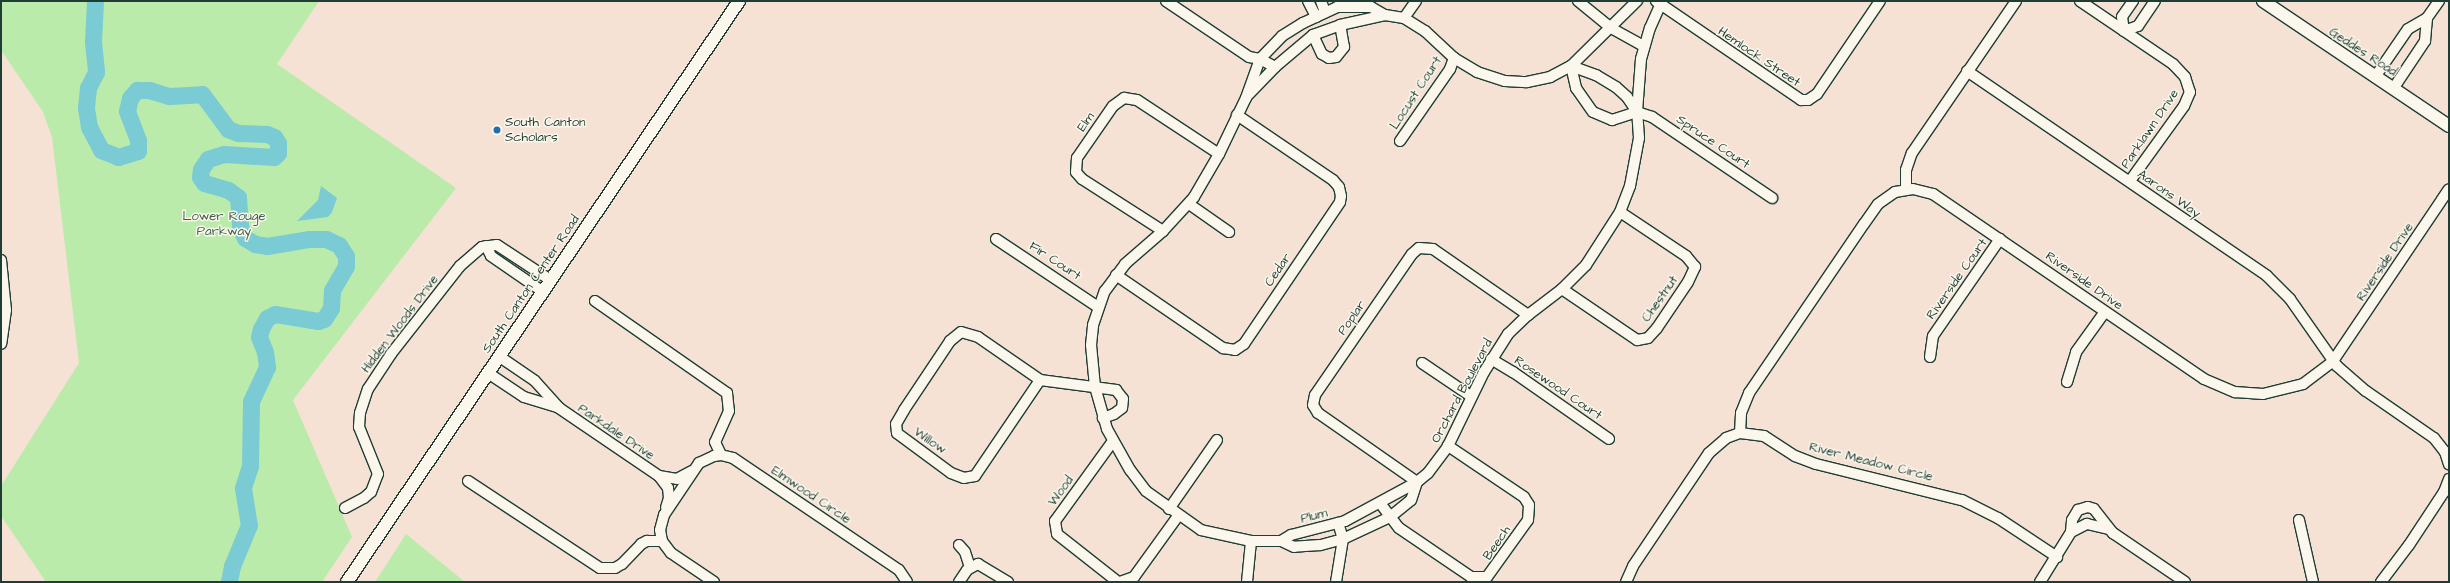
<!DOCTYPE html>
<style>
body{margin:0}
#map{position:relative;width:2450px;height:583px;overflow:hidden;background:#f5e2d4;font-family:"Architects Daughter",sans-serif}
div>[style]{position:absolute}
[style*='--x']{left:calc(var(--x)*1px);top:calc(var(--y)*1px);width:calc(var(--w)*1px);rotate:calc(var(--a)*1deg)}
.green>*{inset:0;background:#bbebaa}
.water>*{inset:0;background:#7acbd4}
.river>*{height:17px;margin:-8.5px;padding:0 8.5px;transform-origin:8.5px;border-radius:8.5px;background:#7acbd4}
.roads{filter:drop-shadow(1px 0 #1f3d34) drop-shadow(-1px 0 #1f3d34) drop-shadow(0 1px #1f3d34) drop-shadow(0 -1px #1f3d34)}
.minor>*{height:10px;margin:-5px;padding:0 5px;transform-origin:5px;border-radius:5px;background:#fbf7ec}
.major>*{height:12px;margin:-6px;padding:0 6px;transform-origin:6px;border-radius:6px;background:#fbf7ec}
.dots>*{width:11px;height:11px;translate:-50% -50%;box-sizing:border-box;border:2px solid #fbf7ec;border-radius:50%}
span{translate:-50% -50%;white-space:nowrap;text-align:center;line-height:1.15;-webkit-text-stroke:3px #fbf7ec;paint-order:stroke}
.street-label{font-size:13px;color:#1f3d34}
.poi-label{font-size:13px;color:#1f3d34}
.left{translate:0 -50%;text-align:left}
.park-label{font-size:13px;color:#3e604c}
.frame{position:absolute;inset:0;border:2px solid #1f3d34;pointer-events:none}
</style>
<div id="map">
<div class="green">
<i style="clip-path:polygon(1px 1px,319px 1px,277px 64px,456px 188px,293px 400px,352px 537px,322px 582px,46px 582px,1px 516px,1px 486px,79px 363px,52px 137px,43px 112px,1px 50px)"></i>
<i style="clip-path:polygon(406px 534px,465px 582px,375px 582px)"></i>
</div>
<div class="water">
<i style="clip-path:polygon(321px 186px,337px 198px,332px 212px,328px 217px,297px 221px,318px 200px)"></i>
</div>
<div class="river">
<i style="--x:95;--y:1;--w:41;--a:92.8"></i>
<i style="--x:93;--y:42;--w:30;--a:84"></i>
<i style="--x:96;--y:72;--w:18;--a:117"></i>
<i style="--x:88;--y:88;--w:20;--a:96"></i>
<i style="--x:86;--y:108;--w:19;--a:81"></i>
<i style="--x:89;--y:127;--w:26;--a:62"></i>
<i style="--x:101;--y:150;--w:18;--a:22"></i>
<i style="--x:118;--y:157;--w:21;--a:-17"></i>
<i style="--x:138;--y:151;--w:11;--a:-90"></i>
<i style="--x:138;--y:140;--w:31;--a:-111"></i>
<i style="--x:127;--y:111;--w:13;--a:-77"></i>
<i style="--x:130;--y:98;--w:11;--a:-49"></i>
<i style="--x:137;--y:90;--w:12;--a:0"></i>
<i style="--x:149;--y:90;--w:21;--a:17"></i>
<i style="--x:169;--y:96;--w:33;--a:-3"></i>
<i style="--x:202;--y:94;--w:44;--a:53.4"></i>
<i style="--x:228;--y:129;--w:11;--a:22"></i>
<i style="--x:238;--y:133;--w:29;--a:2"></i>
<i style="--x:267;--y:134;--w:8;--a:23"></i>
<i style="--x:274;--y:137;--w:7;--a:56"></i>
<i style="--x:278;--y:143;--w:10;--a:90"></i>
<i style="--x:278;--y:153;--w:6;--a:135"></i>
<i style="--x:274;--y:157;--w:50;--a:-176.6"></i>
<i style="--x:224;--y:154;--w:17;--a:163"></i>
<i style="--x:208;--y:159;--w:12;--a:125"></i>
<i style="--x:201;--y:169;--w:8;--a:97"></i>
<i style="--x:200;--y:177;--w:7;--a:56"></i>
<i style="--x:204;--y:183;--w:25;--a:16"></i>
<i style="--x:228;--y:190;--w:12;--a:35"></i>
<i style="--x:238;--y:197;--w:30;--a:86"></i>
<i style="--x:240;--y:227;--w:12;--a:66"></i>
<i style="--x:245;--y:238;--w:12;--a:31"></i>
<i style="--x:255;--y:244;--w:12;--a:9"></i>
<i style="--x:267;--y:246;--w:43;--a:-9.5"></i>
<i style="--x:309;--y:239;--w:17;--a:0"></i>
<i style="--x:326;--y:239;--w:14;--a:25"></i>
<i style="--x:339;--y:245;--w:13;--a:58"></i>
<i style="--x:346;--y:256;--w:10;--a:90"></i>
<i style="--x:346;--y:266;--w:28;--a:120"></i>
<i style="--x:332;--y:290;--w:18;--a:93"></i>
<i style="--x:331;--y:308;--w:13;--a:122"></i>
<i style="--x:324;--y:319;--w:6;--a:162"></i>
<i style="--x:318;--y:321;--w:44;--a:-170.8"></i>
<i style="--x:275;--y:314;--w:9;--a:153"></i>
<i style="--x:267;--y:318;--w:13;--a:119"></i>
<i style="--x:261;--y:329;--w:8;--a:104"></i>
<i style="--x:259;--y:337;--w:16;--a:68"></i>
<i style="--x:265;--y:352;--w:15;--a:82"></i>
<i style="--x:267;--y:367;--w:38;--a:115"></i>
<i style="--x:251;--y:402;--w:64;--a:90.9"></i>
<i style="--x:250;--y:466;--w:23;--a:108"></i>
<i style="--x:243;--y:488;--w:37;--a:81"></i>
<i style="--x:249;--y:525;--w:44;--a:112.5"></i>
<i style="--x:232;--y:566;--w:16;--a:101"></i>
</div>
<div class="roads">
<div class="minor">
<i style="--x:1166;--y:1;--w:100;--a:34"></i>
<i style="--x:1249;--y:57;--w:11;--a:10"></i>
<i style="--x:1260;--y:59;--w:17;--a:28"></i>
<i style="--x:1308;--y:1;--w:18;--a:63"></i>
<i style="--x:1321;--y:1;--w:12;--a:70"></i>
<i style="--x:1578;--y:1;--w:43;--a:39.3"></i>
<i style="--x:1611;--y:28;--w:38;--a:29"></i>
<i style="--x:1656;--y:1;--w:176;--a:34.3"></i>
<i style="--x:1801;--y:100;--w:7;--a:0"></i>
<i style="--x:1808;--y:100;--w:11;--a:-34"></i>
<i style="--x:1817;--y:94;--w:112;--a:-55.9"></i>
<i style="--x:2080;--y:1;--w:112;--a:34.1"></i>
<i style="--x:2173;--y:64;--w:18;--a:47"></i>
<i style="--x:2185;--y:77;--w:16;--a:72"></i>
<i style="--x:2190;--y:92;--w:15;--a:113"></i>
<i style="--x:2184;--y:106;--w:92;--a:125.8"></i>
<i style="--x:2133;--y:1;--w:19;--a:125"></i>
<i style="--x:2122;--y:17;--w:14;--a:82"></i>
<i style="--x:2124;--y:31;--w:15;--a:-20"></i>
<i style="--x:2138;--y:26;--w:30;--a:-56"></i>
<i style="--x:1404;--y:18;--w:21;--a:-55"></i>
<i style="--x:1313;--y:35;--w:21;--a:65"></i>
<i style="--x:1322;--y:54;--w:8;--a:30"></i>
<i style="--x:1329;--y:58;--w:7;--a:-8"></i>
<i style="--x:1336;--y:57;--w:13;--a:-51"></i>
<i style="--x:1344;--y:47;--w:22;--a:-100"></i>
<i style="--x:1571;--y:66;--w:23;--a:77"></i>
<i style="--x:1576;--y:88;--w:29;--a:55"></i>
<i style="--x:1593;--y:112;--w:21;--a:23"></i>
<i style="--x:1612;--y:120;--w:26;--a:-18"></i>
<i style="--x:1571;--y:66;--w:27;--a:20"></i>
<i style="--x:1596;--y:75;--w:23;--a:31"></i>
<i style="--x:1616;--y:87;--w:15;--a:42"></i>
<i style="--x:1627;--y:97;--w:18;--a:56"></i>
<i style="--x:1967;--y:71;--w:363;--a:34.3"></i>
<i style="--x:2267;--y:276;--w:33;--a:45"></i>
<i style="--x:2290;--y:299;--w:82;--a:55"></i>
<i style="--x:2337;--y:366;--w:38;--a:41"></i>
<i style="--x:2366;--y:391;--w:83;--a:34.7"></i>
<i style="--x:2434;--y:438;--w:18;--a:52"></i>
<i style="--x:2445;--y:452;--w:13;--a:72"></i>
<i style="--x:2375;--y:77;--w:58;--a:-55.5"></i>
<i style="--x:2408;--y:29;--w:22;--a:-30"></i>
<i style="--x:2427;--y:18;--w:21;--a:-55"></i>
<i style="--x:2393;--y:89;--w:58;--a:-56.3"></i>
<i style="--x:2425;--y:41;--w:23;--a:-85"></i>
<i style="--x:1248;--y:95;--w:39;--a:-46"></i>
<i style="--x:1275;--y:67;--w:50;--a:-40.1"></i>
<i style="--x:1313;--y:35;--w:29;--a:-20"></i>
<i style="--x:1340;--y:25;--w:46;--a:-12.5"></i>
<i style="--x:1637;--y:112;--w:16;--a:18"></i>
<i style="--x:1652;--y:117;--w:145;--a:34"></i>
<i style="--x:1400;--y:141;--w:88;--a:-55.2"></i>
<i style="--x:1450;--y:69;--w:12;--a:-70"></i>
<i style="--x:1906;--y:189;--w:19;--a:-90"></i>
<i style="--x:1906;--y:170;--w:18;--a:-71"></i>
<i style="--x:1912;--y:153;--w:184;--a:-55.6"></i>
<i style="--x:1189;--y:204;--w:49;--a:35"></i>
<i style="--x:1163;--y:231;--w:96;--a:-147.3"></i>
<i style="--x:1082;--y:179;--w:9;--a:-131"></i>
<i style="--x:1076;--y:172;--w:14;--a:-86"></i>
<i style="--x:1077;--y:158;--w:63;--a:-55.3"></i>
<i style="--x:1113;--y:106;--w:14;--a:-36"></i>
<i style="--x:1124;--y:98;--w:13;--a:9"></i>
<i style="--x:1137;--y:100;--w:98;--a:33.4"></i>
<i style="--x:996;--y:239;--w:123;--a:33.7"></i>
<i style="--x:486;--y:246;--w:11;--a:63"></i>
<i style="--x:491;--y:256;--w:62;--a:34.5"></i>
<i style="--x:1;--y:260;--w:50;--a:84.3"></i>
<i style="--x:6;--y:310;--w:34;--a:98"></i>
<i style="--x:1116;--y:275;--w:130;--a:34.3"></i>
<i style="--x:1223;--y:348;--w:12;--a:9"></i>
<i style="--x:1235;--y:350;--w:11;--a:-34"></i>
<i style="--x:1244;--y:344;--w:171;--a:-55.9"></i>
<i style="--x:1340;--y:202;--w:6;--a:-81"></i>
<i style="--x:1341;--y:196;--w:9;--a:-103"></i>
<i style="--x:1339;--y:187;--w:9;--a:-131"></i>
<i style="--x:1333;--y:180;--w:116;--a:-145.9"></i>
<i style="--x:1562;--y:289;--w:91;--a:34.2"></i>
<i style="--x:1637;--y:340;--w:11;--a:-10"></i>
<i style="--x:1648;--y:338;--w:13;--a:-48"></i>
<i style="--x:1657;--y:328;--w:55;--a:-56"></i>
<i style="--x:1688;--y:282;--w:17;--a:-65"></i>
<i style="--x:1695;--y:267;--w:14;--a:-129"></i>
<i style="--x:1686;--y:256;--w:79;--a:-146.3"></i>
<i style="--x:595;--y:301;--w:161;--a:34.9"></i>
<i style="--x:727;--y:393;--w:18;--a:84"></i>
<i style="--x:729;--y:411;--w:34;--a:114"></i>
<i style="--x:715;--y:442;--w:14;--a:65"></i>
<i style="--x:500;--y:357;--w:42;--a:34.4"></i>
<i style="--x:535;--y:381;--w:36;--a:48"></i>
<i style="--x:559;--y:408;--w:121;--a:34.2"></i>
<i style="--x:659;--y:476;--w:15;--a:53"></i>
<i style="--x:668;--y:488;--w:10;--a:84"></i>
<i style="--x:669;--y:498;--w:10;--a:107"></i>
<i style="--x:1930;--y:357;--w:21;--a:-82"></i>
<i style="--x:1933;--y:336;--w:118;--a:-55.4"></i>
<i style="--x:1491;--y:359;--w:26;--a:31"></i>
<i style="--x:1513;--y:372;--w:117;--a:34.9"></i>
<i style="--x:1422;--y:363;--w:60;--a:34.2"></i>
<i style="--x:488;--y:373;--w:43;--a:33.7"></i>
<i style="--x:524;--y:397;--w:37;--a:17"></i>
<i style="--x:1040;--y:380;--w:116;--a:124.1"></i>
<i style="--x:975;--y:476;--w:11;--a:170"></i>
<i style="--x:964;--y:478;--w:14;--a:-159"></i>
<i style="--x:951;--y:473;--w:67;--a:-143.5"></i>
<i style="--x:897;--y:433;--w:9;--a:-96"></i>
<i style="--x:896;--y:424;--w:16;--a:-60"></i>
<i style="--x:904;--y:410;--w:83;--a:-56.3"></i>
<i style="--x:950;--y:341;--w:14;--a:-39"></i>
<i style="--x:961;--y:332;--w:18;--a:16"></i>
<i style="--x:978;--y:337;--w:75;--a:34.7"></i>
<i style="--x:1040;--y:380;--w:77;--a:7.5"></i>
<i style="--x:1116;--y:390;--w:11;--a:52"></i>
<i style="--x:1123;--y:399;--w:9;--a:96"></i>
<i style="--x:1122;--y:408;--w:10;--a:143"></i>
<i style="--x:1114;--y:414;--w:12;--a:160"></i>
<i style="--x:2067;--y:382;--w:31;--a:-73"></i>
<i style="--x:2076;--y:352;--w:48;--a:-54.3"></i>
<i style="--x:1740;--y:433;--w:20;--a:-87"></i>
<i style="--x:1741;--y:413;--w:22;--a:-68"></i>
<i style="--x:1749;--y:393;--w:204;--a:-55.8"></i>
<i style="--x:1864;--y:224;--w:24;--a:-55"></i>
<i style="--x:1878;--y:204;--w:21;--a:-35"></i>
<i style="--x:1895;--y:192;--w:18;--a:-9"></i>
<i style="--x:1913;--y:189;--w:21;--a:14"></i>
<i style="--x:1933;--y:194;--w:328;--a:34.3"></i>
<i style="--x:2204;--y:379;--w:34;--a:23"></i>
<i style="--x:2235;--y:392;--w:28;--a:4"></i>
<i style="--x:2263;--y:394;--w:41;--a:-14"></i>
<i style="--x:2303;--y:384;--w:38;--a:-37"></i>
<i style="--x:2333;--y:361;--w:207;--a:-56"></i>
<i style="--x:1113;--y:441;--w:99;--a:125.9"></i>
<i style="--x:1055;--y:521;--w:13;--a:81"></i>
<i style="--x:1057;--y:534;--w:78;--a:38.2"></i>
<i style="--x:659;--y:476;--w:18;--a:9"></i>
<i style="--x:677;--y:479;--w:17;--a:-28"></i>
<i style="--x:468;--y:481;--w:158;--a:33.4"></i>
<i style="--x:600;--y:568;--w:15;--a:0"></i>
<i style="--x:615;--y:568;--w:8;--a:-30"></i>
<i style="--x:622;--y:564;--w:28;--a:-46"></i>
<i style="--x:641;--y:544;--w:7;--a:-27"></i>
<i style="--x:647;--y:541;--w:15;--a:0"></i>
<i style="--x:1417;--y:482;--w:19;--a:108"></i>
<i style="--x:1411;--y:500;--w:27;--a:141"></i>
<i style="--x:1390;--y:517;--w:52;--a:154.9"></i>
<i style="--x:1343;--y:539;--w:24;--a:165"></i>
<i style="--x:1320;--y:545;--w:26;--a:176"></i>
<i style="--x:1294;--y:547;--w:14;--a:-155"></i>
<i style="--x:1281;--y:541;--w:30;--a:180"></i>
<i style="--x:1251;--y:541;--w:51;--a:-167.6"></i>
<i style="--x:1201;--y:530;--w:67;--a:-144.7"></i>
<i style="--x:1146;--y:491;--w:26;--a:-127"></i>
<i style="--x:1130;--y:470;--w:47;--a:-119.3"></i>
<i style="--x:1107;--y:429;--w:44;--a:-105.9"></i>
<i style="--x:1095;--y:387;--w:42;--a:-95.4"></i>
<i style="--x:1091;--y:345;--w:20;--a:-84"></i>
<i style="--x:1093;--y:325;--w:36;--a:-71"></i>
<i style="--x:1105;--y:291;--w:34;--a:-53"></i>
<i style="--x:1125;--y:264;--w:50;--a:-41"></i>
<i style="--x:1163;--y:231;--w:46;--a:-47.6"></i>
<i style="--x:1194;--y:197;--w:50;--a:-59.8"></i>
<i style="--x:1219;--y:154;--w:62;--a:-64.3"></i>
<i style="--x:1246;--y:98;--w:41;--a:-70.3"></i>
<i style="--x:1260;--y:59;--w:32;--a:-46"></i>
<i style="--x:1282;--y:36;--w:25;--a:-32"></i>
<i style="--x:1303;--y:23;--w:38;--a:-25"></i>
<i style="--x:1337;--y:7;--w:34;--a:0"></i>
<i style="--x:1371;--y:7;--w:16;--a:30"></i>
<i style="--x:1385;--y:15;--w:19;--a:9"></i>
<i style="--x:1404;--y:18;--w:25;--a:32"></i>
<i style="--x:1425;--y:31;--w:40;--a:43"></i>
<i style="--x:1454;--y:58;--w:27;--a:31"></i>
<i style="--x:1477;--y:72;--w:29;--a:18"></i>
<i style="--x:1505;--y:81;--w:22;--a:3"></i>
<i style="--x:1527;--y:82;--w:24;--a:-12"></i>
<i style="--x:1550;--y:77;--w:24;--a:-28"></i>
<i style="--x:1571;--y:66;--w:93;--a:-44.6"></i>
<i style="--x:1417;--y:482;--w:121;--a:-145.1"></i>
<i style="--x:1318;--y:413;--w:9;--a:-122"></i>
<i style="--x:1313;--y:405;--w:10;--a:-79"></i>
<i style="--x:1315;--y:395;--w:171;--a:-55.5"></i>
<i style="--x:1412;--y:254;--w:9;--a:-41"></i>
<i style="--x:1419;--y:248;--w:14;--a:4"></i>
<i style="--x:1433;--y:249;--w:116;--a:34.8"></i>
<i style="--x:1380;--y:503;--w:31;--a:53"></i>
<i style="--x:1399;--y:528;--w:87;--a:34.2"></i>
<i style="--x:1471;--y:577;--w:16;--a:0"></i>
<i style="--x:1487;--y:577;--w:70;--a:-54.3"></i>
<i style="--x:1528;--y:520;--w:15;--a:-86"></i>
<i style="--x:1529;--y:505;--w:9;--a:-122"></i>
<i style="--x:1524;--y:497;--w:92;--a:-146.1"></i>
<i style="--x:345;--y:508;--w:21;--a:-28"></i>
<i style="--x:364;--y:498;--w:9;--a:-41"></i>
<i style="--x:371;--y:492;--w:19;--a:-69"></i>
<i style="--x:378;--y:474;--w:51;--a:-112"></i>
<i style="--x:359;--y:427;--w:14;--a:-86"></i>
<i style="--x:360;--y:413;--w:25;--a:-72"></i>
<i style="--x:368;--y:389;--w:42;--a:-56.7"></i>
<i style="--x:391;--y:354;--w:112;--a:-51.9"></i>
<i style="--x:460;--y:266;--w:29;--a:-41"></i>
<i style="--x:482;--y:247;--w:15;--a:-8"></i>
<i style="--x:497;--y:245;--w:62;--a:33.2"></i>
<i style="--x:1169;--y:509;--w:84;--a:-55.2"></i>
<i style="--x:2299;--y:520;--w:64;--a:77.3"></i>
<i style="--x:2071;--y:532;--w:12;--a:-85"></i>
<i style="--x:2072;--y:520;--w:12;--a:-59"></i>
<i style="--x:2078;--y:510;--w:10;--a:-17"></i>
<i style="--x:2088;--y:507;--w:6;--a:18"></i>
<i style="--x:2094;--y:509;--w:31;--a:52"></i>
<i style="--x:2113;--y:533;--w:87;--a:34.2"></i>
<i style="--x:1281;--y:541;--w:12;--a:-31"></i>
<i style="--x:1291;--y:535;--w:56;--a:-14.5"></i>
<i style="--x:1345;--y:521;--w:82;--a:-28.4"></i>
<i style="--x:1417;--y:482;--w:14;--a:-39"></i>
<i style="--x:1428;--y:473;--w:34;--a:-53"></i>
<i style="--x:1448;--y:446;--w:82;--a:-64.1"></i>
<i style="--x:1484;--y:372;--w:45;--a:-57.7"></i>
<i style="--x:1508;--y:334;--w:28;--a:-44"></i>
<i style="--x:1528;--y:315;--w:43;--a:-37.4"></i>
<i style="--x:1562;--y:289;--w:34;--a:-45"></i>
<i style="--x:1586;--y:265;--w:63;--a:-57.3"></i>
<i style="--x:1620;--y:212;--w:28;--a:-69"></i>
<i style="--x:1630;--y:186;--w:49;--a:-79.4"></i>
<i style="--x:1639;--y:138;--w:26;--a:-94"></i>
<i style="--x:1637;--y:112;--w:53;--a:-85.7"></i>
<i style="--x:1641;--y:59;--w:32;--a:-74"></i>
<i style="--x:1650;--y:28;--w:30;--a:-66"></i>
<i style="--x:959;--y:545;--w:9;--a:49"></i>
<i style="--x:965;--y:552;--w:16;--a:72"></i>
<i style="--x:714;--y:582;--w:52;--a:-146"></i>
<i style="--x:671;--y:553;--w:15;--a:-127"></i>
<i style="--x:662;--y:541;--w:11;--a:-100"></i>
<i style="--x:660;--y:530;--w:16;--a:-75"></i>
<i style="--x:664;--y:515;--w:63;--a:-56.1"></i>
<i style="--x:699;--y:463;--w:17;--a:-25"></i>
<i style="--x:714;--y:456;--w:7;--a:-8"></i>
<i style="--x:721;--y:455;--w:12;--a:14"></i>
<i style="--x:733;--y:458;--w:200;--a:34"></i>
<i style="--x:899;--y:570;--w:14;--a:56"></i>
<i style="--x:959;--y:582;--w:14;--a:-56"></i>
<i style="--x:967;--y:570;--w:13;--a:-29"></i>
<i style="--x:978;--y:564;--w:35;--a:31"></i>
<i style="--x:1120;--y:582;--w:15;--a:-20"></i>
<i style="--x:1134;--y:577;--w:75;--a:-54.2"></i>
<i style="--x:1247;--y:582;--w:41;--a:-84.4"></i>
<i style="--x:1336;--y:582;--w:44;--a:-80.8"></i>
<i style="--x:1343;--y:539;--w:17;--a:-107"></i>
<i style="--x:1626;--y:582;--w:17;--a:-66"></i>
<i style="--x:1633;--y:566;--w:136;--a:-56.1"></i>
<i style="--x:1709;--y:453;--w:23;--a:-41"></i>
<i style="--x:1726;--y:438;--w:15;--a:-20"></i>
<i style="--x:1740;--y:433;--w:24;--a:7"></i>
<i style="--x:1764;--y:436;--w:37;--a:33"></i>
<i style="--x:1795;--y:456;--w:22;--a:21"></i>
<i style="--x:1816;--y:464;--w:150;--a:13.9"></i>
<i style="--x:1962;--y:500;--w:40;--a:26.6"></i>
<i style="--x:1998;--y:518;--w:71;--a:33.5"></i>
<i style="--x:2040;--y:582;--w:59;--a:-58.2"></i>
<i style="--x:2071;--y:532;--w:18;--a:-27"></i>
<i style="--x:2087;--y:524;--w:23;--a:13"></i>
<i style="--x:2381;--y:582;--w:46;--a:-52.9"></i>
<i style="--x:2409;--y:545;--w:64;--a:-56.6"></i>
<i style="--x:2444;--y:492;--w:14;--a:-69"></i>
</div>
<div class="major">
<i style="--x:2263;--y:1;--w:224;--a:33.9"></i>
<i style="--x:347;--y:582;--w:701;--a:-55.99"></i>
</div>
</div>
<div class="dots">
<i style="left:497px;top:130px;background:#1f6fb2"></i>
</div>
<div class="street-label">
<span style="left:2363px;top:52px;rotate:33deg">Geddes Road</span>
<span style="left:1759px;top:57px;rotate:34deg">Hemlock Street</span>
<span style="left:1416px;top:93px;rotate:-57deg">Locust Court</span>
<span style="left:1086px;top:122px;rotate:-55deg">Elm</span>
<span style="left:2150px;top:129px;rotate:-56deg">Parklawn Drive</span>
<span style="left:1713px;top:142px;rotate:34deg">Spruce Court</span>
<span style="left:2169px;top:194px;rotate:35deg">Aarons Way</span>
<span style="left:1055px;top:261px;rotate:33deg">Fir Court</span>
<span style="left:2385px;top:262px;rotate:-56deg">Riverside Drive</span>
<span style="left:1278px;top:270px;rotate:-56deg">Cedar</span>
<span style="left:1957px;top:279px;rotate:-55deg">Riverside Court</span>
<span style="left:2084px;top:281px;rotate:35deg">Riverside Drive</span>
<span style="left:531px;top:284px;rotate:-56deg">South Canton Center Road</span>
<span style="left:1660px;top:299px;rotate:-55deg">Chestnut</span>
<span style="left:1352px;top:318px;rotate:-55deg">Poplar</span>
<span style="left:400px;top:324px;rotate:-53deg">Hidden Woods Drive</span>
<span style="left:1558px;top:388px;rotate:34deg">Rosewood Court</span>
<span style="left:1462px;top:391px;rotate:-62deg">Orchard Boulevard</span>
<span style="left:616px;top:432px;rotate:34deg">Parkdale Drive</span>
<span style="left:930px;top:441px;rotate:35deg">Willow</span>
<span style="left:1871px;top:462px;rotate:14deg">River Meadow Circle</span>
<span style="left:1061px;top:491px;rotate:-54deg">Wood</span>
<span style="left:811px;top:495px;rotate:34deg">Elmwood Circle</span>
<span style="left:1314px;top:516px;rotate:-14deg">Plum</span>
<span style="left:1497px;top:543px;rotate:-56deg">Beech</span>
</div>
<div class="poi-label">
<span class="left" style="left:505px;top:130px">South Canton<br>Scholars</span>
</div>
<div class="park-label">
<span style="left:224px;top:224px">Lower Rouge<br>Parkway</span>
</div>
<div class="frame"></div>
</div>
